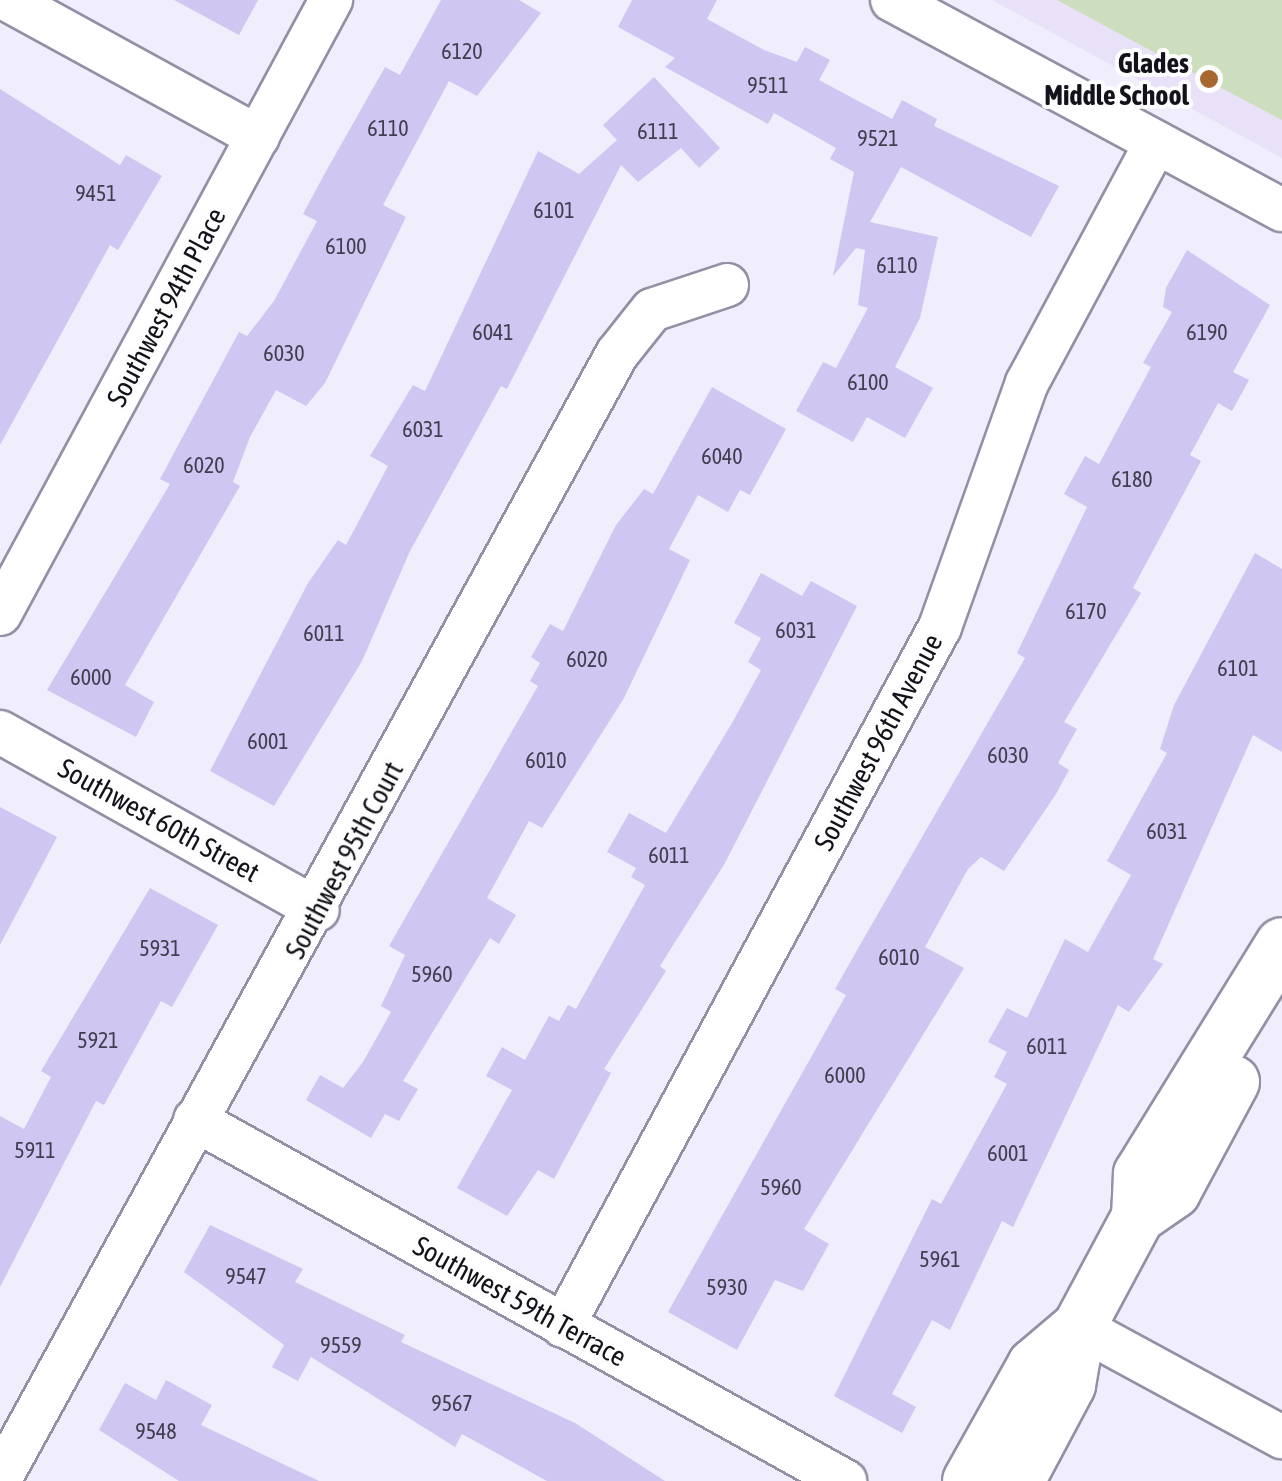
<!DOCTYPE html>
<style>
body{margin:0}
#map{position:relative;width:1282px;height:1481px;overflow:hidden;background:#f0edfc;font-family:"Asap Condensed",sans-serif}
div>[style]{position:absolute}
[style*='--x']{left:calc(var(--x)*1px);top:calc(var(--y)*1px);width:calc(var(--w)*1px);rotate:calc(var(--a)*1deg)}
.education>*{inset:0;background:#e9e1f7}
.green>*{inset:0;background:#ccdebe}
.building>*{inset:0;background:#d0c6f2}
.roads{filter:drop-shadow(2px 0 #938fa5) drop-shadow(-2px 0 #938fa5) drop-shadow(0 2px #938fa5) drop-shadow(0 -2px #938fa5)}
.minor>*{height:42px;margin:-21px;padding:0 21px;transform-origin:21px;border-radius:21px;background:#fff}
.tertiary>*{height:52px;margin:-26px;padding:0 26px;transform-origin:26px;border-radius:26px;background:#fff}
.dots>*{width:28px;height:28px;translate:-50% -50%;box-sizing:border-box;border:5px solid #fdfdfd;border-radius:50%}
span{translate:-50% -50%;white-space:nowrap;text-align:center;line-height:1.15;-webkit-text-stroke:8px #fdfdfd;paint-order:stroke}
.number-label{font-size:22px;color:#423e4f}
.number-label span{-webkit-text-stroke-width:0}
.poi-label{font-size:28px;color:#131119;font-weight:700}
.right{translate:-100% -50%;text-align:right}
.street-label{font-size:28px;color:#131119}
</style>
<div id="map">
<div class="education">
<i style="clip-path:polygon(992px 0,1282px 0,1282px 158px)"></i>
</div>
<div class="green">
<i style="clip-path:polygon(1057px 0,1282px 0,1282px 120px,1131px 40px)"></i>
</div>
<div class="building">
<i style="clip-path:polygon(174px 0,258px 0,239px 35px)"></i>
<i style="clip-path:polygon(441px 0,519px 0,541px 13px,477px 96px,449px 81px,383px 205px,406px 217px,325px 383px,306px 406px,276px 390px,250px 437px,233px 482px,240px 486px,125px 685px,154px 702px,136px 737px,47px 690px,170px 484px,160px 479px,239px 332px,247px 336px,274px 301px,317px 221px,303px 214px,325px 173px,385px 67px,400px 75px)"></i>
<i style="clip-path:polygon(632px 0,717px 0,707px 19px,764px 50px,797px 62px,805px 47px,830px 60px,819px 80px,892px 119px,902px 100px,937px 119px,934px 126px,1059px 186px,1031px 237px,901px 167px,870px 222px,938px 237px,920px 318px,895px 367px,933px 388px,905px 438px,867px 417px,853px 442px,796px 411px,823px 362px,836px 368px,868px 308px,858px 305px,865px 250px,856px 248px,833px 276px,854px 172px,830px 159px,836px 148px,774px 113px,768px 124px,665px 67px,675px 58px,618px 27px)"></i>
<i style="clip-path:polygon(654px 77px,720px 148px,699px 168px,681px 148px,638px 182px,621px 165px,507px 389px,501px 386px,410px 551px,362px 661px,274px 806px,210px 771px,308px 583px,338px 540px,346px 545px,388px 466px,370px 456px,413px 385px,425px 391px,538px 151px,579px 174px,617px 140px,603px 125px)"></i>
<i style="clip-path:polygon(0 89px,120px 165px,126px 155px,162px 176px,118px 250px,110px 245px,0 445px)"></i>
<i style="clip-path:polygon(1187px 250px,1270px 305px,1233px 372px,1249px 380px,1232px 411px,1218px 403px,1190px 455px,1201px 461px,1133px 588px,1141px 593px,1064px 722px,1077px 729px,1058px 763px,1069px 770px,1056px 794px,1004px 871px,981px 857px,968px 869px,925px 947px,964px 968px,804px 1229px,829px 1244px,803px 1291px,775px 1280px,737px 1350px,668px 1312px,846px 995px,835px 989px,864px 938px,1025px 658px,1017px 653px,1087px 507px,1064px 494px,1085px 456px,1099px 464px,1151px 367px,1143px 363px,1172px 312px,1163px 307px,1166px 288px)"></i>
<i style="clip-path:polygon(712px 387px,786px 429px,750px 495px,740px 490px,728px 512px,698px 495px,669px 549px,690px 560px,624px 698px,542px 828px,529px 821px,487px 898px,516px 915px,499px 944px,490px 938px,403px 1081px,418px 1089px,399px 1121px,385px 1114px,371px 1138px,306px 1100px,320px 1075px,343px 1088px,363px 1062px,391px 1012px,381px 1006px,405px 955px,389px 946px,538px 686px,530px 681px,540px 663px,531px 657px,550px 624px,563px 631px,616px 525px,644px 489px,653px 494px)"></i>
<i style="clip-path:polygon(1255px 553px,1282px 569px,1282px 752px,1253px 735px,1153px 959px,1163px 964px,1129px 1012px,1118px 1005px,1013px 1227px,1002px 1221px,950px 1330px,932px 1320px,892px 1394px,916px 1407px,902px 1433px,834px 1396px,932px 1199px,941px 1204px,1007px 1084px,994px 1077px,1007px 1052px,988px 1042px,1007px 1008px,1027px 1018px,1065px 939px,1088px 952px,1131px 875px,1107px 861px,1167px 753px,1160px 749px,1174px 705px)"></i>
<i style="clip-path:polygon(761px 573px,802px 596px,811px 581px,857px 606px,725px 863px,660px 966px,666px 971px,604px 1069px,611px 1073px,554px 1179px,538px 1170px,507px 1216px,457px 1188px,512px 1090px,486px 1076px,502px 1047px,525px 1060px,549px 1016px,559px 1021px,568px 1005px,576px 1009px,645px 885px,631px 877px,636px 868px,607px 852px,629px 813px,666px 833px,732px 723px,761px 670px,748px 662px,761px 638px,734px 623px)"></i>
<i style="clip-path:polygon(0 807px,57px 837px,0 945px)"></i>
<i style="clip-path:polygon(150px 888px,218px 925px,172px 1007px,161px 1001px,104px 1105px,96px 1101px,0 1287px,0 1116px,24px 1129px,51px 1077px,41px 1071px)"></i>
<i style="clip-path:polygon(210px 1225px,303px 1269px,295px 1282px,405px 1335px,401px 1342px,575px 1423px,665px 1481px,547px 1481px,462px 1434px,455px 1447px,311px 1357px,298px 1381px,272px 1367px,284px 1345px,184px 1272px)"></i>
<i style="clip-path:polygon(166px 1380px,212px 1405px,201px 1425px,319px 1481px,179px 1481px,99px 1430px,125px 1383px,156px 1400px)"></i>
</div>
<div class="roads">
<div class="minor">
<i style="--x:8;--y:0;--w:285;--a:28.7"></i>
<i style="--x:892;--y:0;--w:443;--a:28.3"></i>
<i style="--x:0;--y:614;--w:698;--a:-61.67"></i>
<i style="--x:0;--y:732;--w:364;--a:29.2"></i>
<i style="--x:195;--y:1120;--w:744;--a:29.05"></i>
<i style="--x:563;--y:1326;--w:794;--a:-61.66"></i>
<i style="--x:940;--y:627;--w:259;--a:-70.4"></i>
<i style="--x:1027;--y:383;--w:273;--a:-61.8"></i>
<i style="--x:1079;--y:1327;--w:231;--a:28.5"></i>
<i style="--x:0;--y:1479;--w:1283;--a:-61.26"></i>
<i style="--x:617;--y:354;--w:56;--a:-51.5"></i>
<i style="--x:652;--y:310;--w:79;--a:-18.4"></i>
</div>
<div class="tertiary">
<i style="--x:1138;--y:1217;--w:44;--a:-34.8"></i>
<i style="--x:1174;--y:1192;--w:125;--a:-61.8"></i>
<i style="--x:969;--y:1481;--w:133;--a:-60.7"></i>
<i style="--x:1034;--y:1365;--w:59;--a:-40.2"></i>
<i style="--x:1018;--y:1481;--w:109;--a:-62"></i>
<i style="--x:1069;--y:1385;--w:59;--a:-80.2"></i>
<i style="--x:1079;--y:1327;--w:125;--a:-61.8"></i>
<i style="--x:1138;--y:1217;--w:43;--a:-87.3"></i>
<i style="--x:1140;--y:1174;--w:270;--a:-58.3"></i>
</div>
</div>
<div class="dots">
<i style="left:1209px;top:79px;background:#a7672f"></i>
</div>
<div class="number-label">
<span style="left:462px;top:52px">6120</span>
<span style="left:768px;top:86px">9511</span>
<span style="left:388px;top:129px">6110</span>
<span style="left:658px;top:132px">6111</span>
<span style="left:878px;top:139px">9521</span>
<span style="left:96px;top:194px">9451</span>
<span style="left:554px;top:211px">6101</span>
<span style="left:346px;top:247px">6100</span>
<span style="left:897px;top:266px">6110</span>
<span style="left:493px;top:333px">6041</span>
<span style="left:1207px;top:333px">6190</span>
<span style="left:284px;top:354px">6030</span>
<span style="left:868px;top:383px">6100</span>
<span style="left:423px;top:430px">6031</span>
<span style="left:722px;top:457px">6040</span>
<span style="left:204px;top:466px">6020</span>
<span style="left:1132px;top:480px">6180</span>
<span style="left:1086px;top:612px">6170</span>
<span style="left:796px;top:631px">6031</span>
<span style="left:324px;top:634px">6011</span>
<span style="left:587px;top:660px">6020</span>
<span style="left:1238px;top:669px">6101</span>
<span style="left:91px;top:678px">6000</span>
<span style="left:268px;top:742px">6001</span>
<span style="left:1008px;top:756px">6030</span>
<span style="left:546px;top:761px">6010</span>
<span style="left:1167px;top:832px">6031</span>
<span style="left:669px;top:856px">6011</span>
<span style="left:160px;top:949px">5931</span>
<span style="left:899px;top:958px">6010</span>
<span style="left:432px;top:975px">5960</span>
<span style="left:98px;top:1041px">5921</span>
<span style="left:1047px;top:1047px">6011</span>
<span style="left:845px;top:1076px">6000</span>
<span style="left:35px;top:1151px">5911</span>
<span style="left:1008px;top:1154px">6001</span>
<span style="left:781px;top:1188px">5960</span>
<span style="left:940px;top:1260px">5961</span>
<span style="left:246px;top:1277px">9547</span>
<span style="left:727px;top:1288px">5930</span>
<span style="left:341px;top:1346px">9559</span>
<span style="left:452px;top:1404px">9567</span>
<span style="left:156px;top:1432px">9548</span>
</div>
<div class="poi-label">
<span class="right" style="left:1189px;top:79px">Glades<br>Middle School</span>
</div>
<div class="street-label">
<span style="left:166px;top:307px;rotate:-62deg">Southwest 94th Place</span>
<span style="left:878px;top:742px;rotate:-62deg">Southwest 96th Avenue</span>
<span style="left:159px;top:820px;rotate:29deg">Southwest 60th Street</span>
<span style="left:344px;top:860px;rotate:-62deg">Southwest 95th Court</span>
<span style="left:520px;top:1301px;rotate:29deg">Southwest 59th Terrace</span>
</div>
</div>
